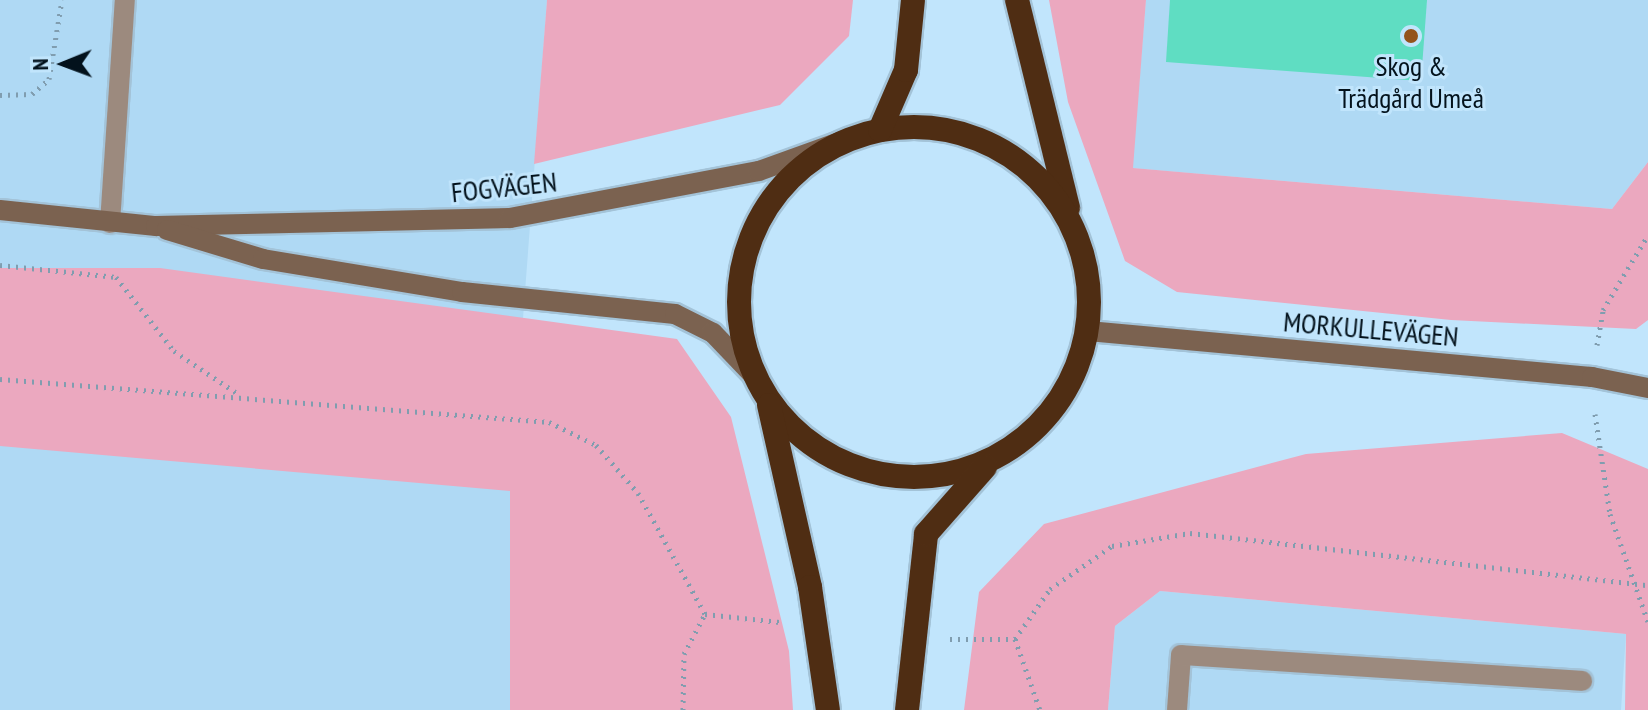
<!DOCTYPE html>
<meta charset="utf-8">
<style>
body{margin:0}
#map{position:relative;width:1648px;height:710px;overflow:hidden;background:#c1e5fc;font-family:"PT Sans Narrow",sans-serif}
div>[style]{position:absolute}
[style*='--x']{left:calc(var(--x)*1px);top:calc(var(--y)*1px);width:calc(var(--w)*1px);rotate:calc(var(--a)*1deg)}
.built>*{inset:0;background:#afd9f4}
.green>*{inset:0;background:#eba8bf}
.building>*{inset:0;background:#5fddc2}
.path>*{height:5px;margin-top:-2.5px;transform-origin:0;background:repeating-linear-gradient(90deg,#809daf 0 2px,transparent 0 8px)}
.roads{filter:drop-shadow(2px 0 #a3c3d8) drop-shadow(-2px 0 #a3c3d8) drop-shadow(0 2px #a3c3d8) drop-shadow(0 -2px #a3c3d8)}
.lane>*{height:20px;margin:-10px;padding:0 10px;transform-origin:10px;border-radius:10px;background:#9c8a7e}
.secondary>*{height:20px;margin:-10px;padding:0 10px;transform-origin:10px;border-radius:10px;background:#7b6250}
.highway>*{height:24px;margin:-12px;padding:0 12px;transform-origin:12px;border-radius:12px;background:#4f2d13}
.highway>.ring{margin:-12px;padding:0;box-sizing:content-box;background:none;border:24px solid #4f2d13;border-radius:50%}
.dots>*{width:22px;height:22px;translate:-50% -50%;box-sizing:border-box;border:4px solid #c1e5fc;border-radius:50%}
span{translate:-50% -50%;white-space:nowrap;text-align:center;line-height:1.15;-webkit-text-stroke:6px #c1e5fc;paint-order:stroke}
.poi-label{font-size:28px;color:#03121c}
.street-label{font-size:28px;color:#03121c}
.north{position:absolute;left:24px;top:24px;width:80px;height:80px;-webkit-text-stroke:6px #c1e5fc;paint-order:stroke;rotate:269deg;font-size:22px;font-weight:700;line-height:32px;text-align:center;color:#03121c}
.north::after{content:'';display:block;margin:auto;width:28px;height:36px;background:#03121c;clip-path:polygon(50% 0,100% 100%,50% 72%,0 100%)}
</style>
<div id="map">
<div class="built">
<i style="clip-path:polygon(0 0,547px 0,510px 491px,510px 710px,0 710px)"></i>
<i style="clip-path:polygon(1146px 0,1648px 0,1648px 162px,1612px 209px,1132px 168px)"></i>
<i style="clip-path:polygon(1160px 591px,1626px 634px,1621px 710px,1108px 710px,1115px 626px)"></i>
</div>
<div class="green">
<i style="clip-path:polygon(547px 0,853px 0,849px 36px,780px 105px,534px 164px)"></i>
<i style="clip-path:polygon(1049px 0,1146px 0,1133px 168px,1612px 209px,1648px 162px,1648px 320px,1636px 329px,1451px 320px,1177px 292px,1125px 261px,1068px 102px)"></i>
<i style="clip-path:polygon(0 268px,160px 268px,677px 339px,731px 417px,789px 651px,793px 710px,510px 710px,510px 491px,0 446px)"></i>
<i style="clip-path:polygon(1562px 433px,1648px 469px,1648px 710px,1625px 710px,1626px 634px,1160px 591px,1115px 626px,1108px 710px,964px 710px,979px 592px,1044px 524px,1306px 454px)"></i>
</div>
<div class="building">
<i style="clip-path:polygon(1170px 0,1427px 0,1421px 81px,1166px 62px)"></i>
</div>
<div class="path">
<i style="--x:0;--y:95;--w:32;--a:-2"></i>
<i style="--x:32;--y:94;--w:23;--a:-41"></i>
<i style="--x:49;--y:79;--w:80;--a:-80.7"></i>
<i style="--x:0;--y:265;--w:117;--a:5.9"></i>
<i style="--x:116;--y:277;--w:94;--a:51.9"></i>
<i style="--x:174;--y:351;--w:77;--a:33.9"></i>
<i style="--x:1597;--y:345;--w:36;--a:-80"></i>
<i style="--x:1603;--y:310;--w:87;--a:-59"></i>
<i style="--x:0;--y:379;--w:551;--a:4.48"></i>
<i style="--x:549;--y:422;--w:52;--a:26.1"></i>
<i style="--x:596;--y:445;--w:64;--a:48.8"></i>
<i style="--x:638;--y:493;--w:138;--a:61"></i>
<i style="--x:705;--y:614;--w:75;--a:6.1"></i>
<i style="--x:1595;--y:414;--w:101;--a:81.5"></i>
<i style="--x:1610;--y:514;--w:114;--a:70.6"></i>
<i style="--x:950;--y:639;--w:65;--a:0"></i>
<i style="--x:1015;--y:639;--w:61;--a:-55"></i>
<i style="--x:1050;--y:589;--w:75;--a:-34.7"></i>
<i style="--x:1112;--y:546;--w:79;--a:-9.5"></i>
<i style="--x:1190;--y:533;--w:461;--a:6.5"></i>
<i style="--x:1015;--y:639;--w:75;--a:70.6"></i>
<i style="--x:683;--y:710;--w:56;--a:-89"></i>
<i style="--x:684;--y:654;--w:45;--a:-62.3"></i>
</div>
<div class="roads">
<div class="lane">
<i style="--x:110;--y:223;--w:224;--a:-86.2"></i>
<i style="--x:1177;--y:710;--w:55;--a:-85.8"></i>
<i style="--x:1181;--y:655;--w:402;--a:3.7"></i>
</div>
<div class="secondary">
<i style="--x:0;--y:210;--w:157;--a:5.9"></i>
<i style="--x:156;--y:226;--w:354;--a:-1.3"></i>
<i style="--x:510;--y:218;--w:253;--a:-10.7"></i>
<i style="--x:759;--y:171;--w:95;--a:-19.8"></i>
<i style="--x:167;--y:230;--w:100;--a:16.8"></i>
<i style="--x:263;--y:259;--w:202;--a:9.4"></i>
<i style="--x:462;--y:292;--w:214;--a:5.9"></i>
<i style="--x:675;--y:314;--w:42;--a:26.6"></i>
<i style="--x:713;--y:333;--w:61;--a:46.3"></i>
<i style="--x:1088;--y:331;--w:506;--a:5.21"></i>
<i style="--x:1592;--y:377;--w:57;--a:11.1"></i>
</div>
<div class="highway">
<i style="--x:1017;--y:0;--w:214;--a:76.2"></i>
<i class="ring" style="left:739px;top:127px;width:326px;height:326px"></i>
<i style="--x:880;--y:130;--w:65;--a:-66.6"></i>
<i style="--x:906;--y:70;--w:70;--a:-84.3"></i>
<i style="--x:769;--y:405;--w:187;--a:77.3"></i>
<i style="--x:810;--y:587;--w:124;--a:81.7"></i>
<i style="--x:907;--y:710;--w:177;--a:-83.8"></i>
<i style="--x:926;--y:534;--w:89;--a:-48.6"></i>
</div>
</div>
<div class="dots">
<i style="left:1411px;top:36px;background:#93531c"></i>
</div>
<div class="poi-label">
<span style="left:1411px;top:82px">Skog &amp;<br>Trädgård Umeå</span>
</div>
<div class="street-label">
<span style="left:504px;top:187px;rotate:-6deg">FOGVÄGEN</span>
<span style="left:1371px;top:329px;rotate:5deg">MORKULLEVÄGEN</span>
</div>
<div class="north">N</div>
</div>
